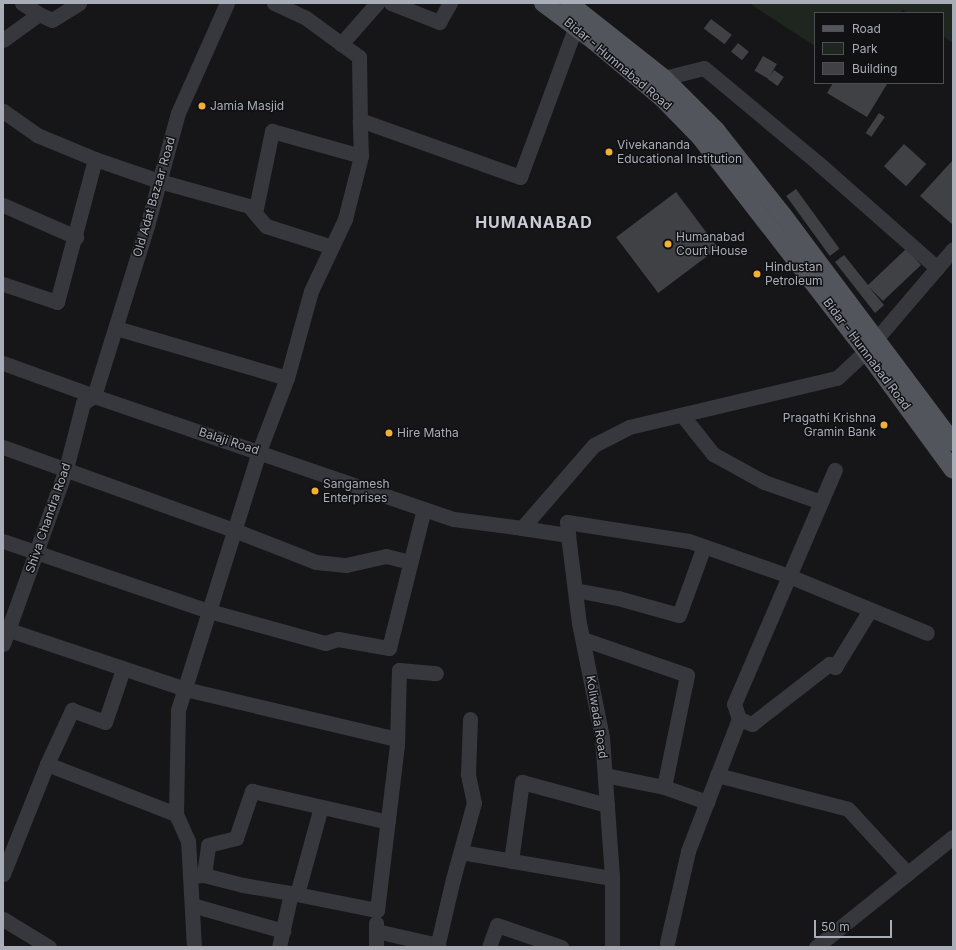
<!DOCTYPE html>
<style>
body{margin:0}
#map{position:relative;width:956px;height:950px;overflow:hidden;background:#161618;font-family:Inter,sans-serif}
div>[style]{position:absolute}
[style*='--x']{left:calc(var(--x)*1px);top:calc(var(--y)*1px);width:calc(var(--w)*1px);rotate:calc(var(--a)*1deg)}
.green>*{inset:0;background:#1e261f}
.building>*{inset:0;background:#404145;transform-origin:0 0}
.minor>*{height:15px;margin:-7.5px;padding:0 7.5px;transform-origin:7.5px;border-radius:7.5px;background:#37383d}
.major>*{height:18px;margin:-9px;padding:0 9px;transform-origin:9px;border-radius:9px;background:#53555c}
.dots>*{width:11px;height:11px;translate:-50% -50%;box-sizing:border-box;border:2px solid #111113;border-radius:50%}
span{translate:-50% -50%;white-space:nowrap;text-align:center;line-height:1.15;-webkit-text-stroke:3px #111113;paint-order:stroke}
.street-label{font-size:12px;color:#a8adb8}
.poi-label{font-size:12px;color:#a8adb8}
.left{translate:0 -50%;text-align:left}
.right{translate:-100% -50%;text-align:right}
.district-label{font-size:16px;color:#c9ccd4;font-weight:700;letter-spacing:1px}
.frame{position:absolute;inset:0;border:4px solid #a8adb8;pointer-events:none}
.legend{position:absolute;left:814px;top:12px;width:130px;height:72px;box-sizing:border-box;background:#111113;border:1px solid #4d4f55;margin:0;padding:5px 7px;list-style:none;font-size:12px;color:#a8adb8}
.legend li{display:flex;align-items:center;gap:8px;height:20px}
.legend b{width:20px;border:1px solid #4d4f55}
.scale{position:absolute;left:814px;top:920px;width:78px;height:18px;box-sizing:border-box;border:2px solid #a8adb8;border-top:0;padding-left:5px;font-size:12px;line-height:14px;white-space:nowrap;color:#a8adb8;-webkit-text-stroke:3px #111113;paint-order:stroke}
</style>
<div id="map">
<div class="green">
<i style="clip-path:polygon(749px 3px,953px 3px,953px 43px,943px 36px,943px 13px,908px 13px,903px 10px,899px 13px,815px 13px,815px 46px)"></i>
</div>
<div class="building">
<i style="left:711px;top:19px;width:26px;height:12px;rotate:37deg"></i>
<i style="left:738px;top:43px;width:14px;height:11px;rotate:39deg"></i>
<i style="left:763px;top:56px;width:16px;height:17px;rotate:30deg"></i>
<i style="left:774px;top:70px;width:12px;height:11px;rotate:35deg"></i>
<i style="clip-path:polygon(833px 83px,885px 83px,887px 84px,867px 117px,827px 93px)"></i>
<i style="left:879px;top:113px;width:7px;height:24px;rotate:34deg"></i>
<i style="left:904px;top:144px;width:30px;height:30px;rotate:42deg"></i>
<i style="clip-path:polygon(953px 160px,953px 225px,920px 196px)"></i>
<i style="left:796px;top:189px;width:74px;height:12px;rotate:54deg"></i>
<i style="left:676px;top:192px;width:70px;height:75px;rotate:53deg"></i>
<i style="clip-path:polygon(906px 249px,921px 265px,883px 301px,869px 287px,884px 305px,875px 313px,835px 262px,844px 255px,868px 285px)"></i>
</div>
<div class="minor">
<i style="--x:22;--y:3;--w:20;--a:33"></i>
<i style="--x:274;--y:3;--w:35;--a:25"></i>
<i style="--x:306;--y:18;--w:66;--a:36.3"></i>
<i style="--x:359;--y:57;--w:63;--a:89.1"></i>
<i style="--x:360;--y:120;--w:170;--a:19.6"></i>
<i style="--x:520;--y:177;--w:159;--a:-69.7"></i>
<i style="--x:391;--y:3;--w:52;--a:21.6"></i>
<i style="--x:439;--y:22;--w:22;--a:-60"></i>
<i style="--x:3;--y:40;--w:44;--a:-35.8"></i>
<i style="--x:39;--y:14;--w:14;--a:25"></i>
<i style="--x:52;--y:20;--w:32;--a:-32"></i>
<i style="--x:341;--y:44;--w:55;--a:-48.7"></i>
<i style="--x:664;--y:78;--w:41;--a:-14"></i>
<i style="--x:704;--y:68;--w:148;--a:39.8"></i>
<i style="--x:818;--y:163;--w:159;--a:41.4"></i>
<i style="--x:3;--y:111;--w:42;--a:35.2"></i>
<i style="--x:37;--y:135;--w:63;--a:22.5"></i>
<i style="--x:95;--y:159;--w:68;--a:19"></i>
<i style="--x:159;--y:181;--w:93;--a:15.5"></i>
<i style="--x:249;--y:206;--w:26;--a:50"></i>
<i style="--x:266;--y:226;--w:69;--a:17.7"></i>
<i style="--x:3;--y:205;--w:80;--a:23.7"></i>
<i style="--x:255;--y:213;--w:84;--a:-78.3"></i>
<i style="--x:272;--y:131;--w:92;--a:15.7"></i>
<i style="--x:3;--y:284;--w:57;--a:18.4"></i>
<i style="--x:57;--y:302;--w:148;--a:-75.1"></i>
<i style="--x:116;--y:328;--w:178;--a:16.3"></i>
<i style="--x:3;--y:363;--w:97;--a:19.9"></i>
<i style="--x:94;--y:396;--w:380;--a:18.9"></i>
<i style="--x:454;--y:519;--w:69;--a:7.5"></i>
<i style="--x:522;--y:528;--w:110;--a:-49.1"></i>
<i style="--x:594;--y:445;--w:39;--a:-27"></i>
<i style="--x:629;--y:427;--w:214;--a:-13.3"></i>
<i style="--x:837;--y:378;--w:40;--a:-43"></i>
<i style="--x:866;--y:351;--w:134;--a:-49.5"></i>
<i style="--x:682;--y:415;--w:50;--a:51.5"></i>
<i style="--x:713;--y:454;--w:58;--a:28.8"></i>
<i style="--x:764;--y:482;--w:60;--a:19.3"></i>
<i style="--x:3;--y:447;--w:245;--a:19.8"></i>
<i style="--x:234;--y:530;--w:88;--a:21.3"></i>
<i style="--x:316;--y:562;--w:30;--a:6"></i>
<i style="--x:346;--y:565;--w:41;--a:-12.7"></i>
<i style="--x:386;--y:556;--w:25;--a:14"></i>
<i style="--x:522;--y:528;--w:47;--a:8.7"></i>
<i style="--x:568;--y:535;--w:89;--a:82.9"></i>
<i style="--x:579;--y:623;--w:116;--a:78.6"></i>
<i style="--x:602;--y:737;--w:141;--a:85.9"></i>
<i style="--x:612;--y:878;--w:69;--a:90"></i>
<i style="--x:568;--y:535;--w:13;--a:-94"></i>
<i style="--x:567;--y:522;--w:123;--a:8.9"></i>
<i style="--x:689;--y:541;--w:106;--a:19.3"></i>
<i style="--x:789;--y:576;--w:149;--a:22.4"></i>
<i style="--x:3;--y:541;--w:218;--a:18.8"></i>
<i style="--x:209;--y:611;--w:120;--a:15.4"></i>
<i style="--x:325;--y:643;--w:14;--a:-17"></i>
<i style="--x:338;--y:639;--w:52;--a:10"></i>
<i style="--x:389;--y:648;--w:143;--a:-75.9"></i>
<i style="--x:575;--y:590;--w:44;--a:10.5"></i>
<i style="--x:618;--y:598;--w:63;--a:15.6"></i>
<i style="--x:679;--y:615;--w:73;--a:-70.1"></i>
<i style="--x:3;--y:628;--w:192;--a:18.5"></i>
<i style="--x:185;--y:689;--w:218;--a:13.3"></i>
<i style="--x:583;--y:639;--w:110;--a:19.1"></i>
<i style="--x:687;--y:675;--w:114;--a:101.6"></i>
<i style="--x:664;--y:787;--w:60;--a:-168.5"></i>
<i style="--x:3;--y:644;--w:186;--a:-70.2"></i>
<i style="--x:66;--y:469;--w:68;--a:-75.6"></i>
<i style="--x:83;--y:403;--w:13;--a:-32"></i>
<i style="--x:94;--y:396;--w:178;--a:-72.7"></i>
<i style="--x:147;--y:226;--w:117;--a:-74.7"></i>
<i style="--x:178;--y:113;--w:120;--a:-66"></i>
<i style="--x:739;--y:719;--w:14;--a:21"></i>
<i style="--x:752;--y:724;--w:98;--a:-37.9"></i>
<i style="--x:829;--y:664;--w:7;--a:27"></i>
<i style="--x:835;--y:667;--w:67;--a:-58.4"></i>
<i style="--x:47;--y:764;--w:60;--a:-65.2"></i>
<i style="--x:72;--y:710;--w:35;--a:20"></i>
<i style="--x:105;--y:722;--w:56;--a:-71.2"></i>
<i style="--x:717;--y:775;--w:135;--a:14.5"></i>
<i style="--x:848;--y:809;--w:88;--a:47.3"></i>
<i style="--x:664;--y:787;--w:46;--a:19.2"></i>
<i style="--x:461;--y:852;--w:153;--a:9.8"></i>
<i style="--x:511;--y:861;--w:80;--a:-82.1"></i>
<i style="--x:522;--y:782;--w:88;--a:15.1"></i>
<i style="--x:3;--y:874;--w:118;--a:-68.2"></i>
<i style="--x:47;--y:764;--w:138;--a:21.2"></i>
<i style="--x:204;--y:875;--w:40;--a:14.4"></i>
<i style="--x:243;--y:885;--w:49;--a:9.5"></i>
<i style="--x:190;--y:876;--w:14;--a:-4"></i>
<i style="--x:204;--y:875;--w:30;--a:-82"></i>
<i style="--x:208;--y:845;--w:29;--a:-14"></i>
<i style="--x:236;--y:838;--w:50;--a:-71.2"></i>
<i style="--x:252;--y:791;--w:139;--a:12.8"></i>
<i style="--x:297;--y:894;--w:90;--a:-74.6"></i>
<i style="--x:192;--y:905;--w:95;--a:15.9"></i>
<i style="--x:3;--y:919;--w:54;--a:31.3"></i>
<i style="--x:376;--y:931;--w:64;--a:12.7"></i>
<i style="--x:667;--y:943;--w:94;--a:-77.1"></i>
<i style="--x:688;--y:851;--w:142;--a:-68.9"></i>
<i style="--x:739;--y:719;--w:16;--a:-108"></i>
<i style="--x:734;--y:704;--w:255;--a:-66.7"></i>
<i style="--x:194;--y:947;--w:106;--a:-93.2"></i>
<i style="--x:188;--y:841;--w:30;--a:-114"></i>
<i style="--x:176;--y:814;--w:104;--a:-88.9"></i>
<i style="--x:178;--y:710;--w:271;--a:-72.6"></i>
<i style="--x:259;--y:451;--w:78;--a:-69"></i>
<i style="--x:287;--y:378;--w:90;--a:-74.6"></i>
<i style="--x:311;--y:291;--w:80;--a:-64.7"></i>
<i style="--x:345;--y:219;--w:65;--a:-75.7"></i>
<i style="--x:361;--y:156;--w:36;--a:-92"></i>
<i style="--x:279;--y:947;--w:55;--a:-77.5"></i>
<i style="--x:291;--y:893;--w:88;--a:11.2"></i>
<i style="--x:377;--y:910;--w:166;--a:-83.1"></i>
<i style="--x:397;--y:745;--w:75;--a:-88.5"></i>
<i style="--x:399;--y:670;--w:37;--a:5"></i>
<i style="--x:376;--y:947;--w:24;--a:-90"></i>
<i style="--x:437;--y:947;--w:70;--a:-76.8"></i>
<i style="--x:453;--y:879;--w:79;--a:-74.6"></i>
<i style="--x:474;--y:803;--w:30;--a:-102"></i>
<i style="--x:468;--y:774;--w:55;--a:-87.9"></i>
<i style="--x:489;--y:947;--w:23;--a:-70"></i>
<i style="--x:497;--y:925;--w:68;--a:19"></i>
<i style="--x:816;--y:947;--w:176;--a:-38.8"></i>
</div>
<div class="major">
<i style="--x:543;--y:3;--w:64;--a:36.7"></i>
<i style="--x:594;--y:41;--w:90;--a:40"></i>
<i style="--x:663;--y:99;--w:53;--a:45.8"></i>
<i style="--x:700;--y:137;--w:271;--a:52.2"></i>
<i style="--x:866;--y:351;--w:147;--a:53.8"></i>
<i style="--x:569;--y:3;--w:121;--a:38.3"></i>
<i style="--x:664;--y:78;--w:74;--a:45"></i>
<i style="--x:716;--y:130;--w:108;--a:51.8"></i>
<i style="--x:783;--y:215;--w:284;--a:53.2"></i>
</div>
<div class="dots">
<i style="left:202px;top:106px;background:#f2b134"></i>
<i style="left:609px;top:152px;background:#f2b134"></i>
<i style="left:668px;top:244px;background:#f2b134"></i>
<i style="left:757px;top:274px;background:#f2b134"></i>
<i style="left:884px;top:425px;background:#f2b134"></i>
<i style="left:389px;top:433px;background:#f2b134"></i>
<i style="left:315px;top:491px;background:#f2b134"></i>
</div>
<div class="street-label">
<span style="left:618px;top:64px;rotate:40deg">Bidar - Humnabad Road</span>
<span style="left:154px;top:197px;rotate:-74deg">Old Adat Bazaar Road</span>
<span style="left:867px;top:354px;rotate:53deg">Bidar - Humnabad Road</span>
<span style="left:229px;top:441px;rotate:18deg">Balaji Road</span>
<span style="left:48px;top:518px;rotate:-71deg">Shiva Chandra Road</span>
<span style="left:597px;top:717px;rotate:81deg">Koliwada Road</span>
</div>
<div class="poi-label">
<span class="left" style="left:210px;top:106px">Jamia Masjid</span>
<span class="left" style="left:617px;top:152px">Vivekananda<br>Educational Institution</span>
<span class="left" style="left:676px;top:244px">Humanabad<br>Court House</span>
<span class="left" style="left:765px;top:274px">Hindustan<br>Petroleum</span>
<span class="right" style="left:876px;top:425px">Pragathi Krishna<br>Gramin Bank</span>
<span class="left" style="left:397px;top:433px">Hire Matha</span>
<span class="left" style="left:323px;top:491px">Sangamesh<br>Enterprises</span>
</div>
<div class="district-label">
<span style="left:534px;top:222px">HUMANABAD</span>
</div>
<div class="frame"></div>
<ul class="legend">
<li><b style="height:5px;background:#53555c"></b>Road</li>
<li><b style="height:11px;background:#1e261f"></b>Park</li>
<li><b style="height:11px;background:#404145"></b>Building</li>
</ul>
<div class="scale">50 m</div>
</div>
